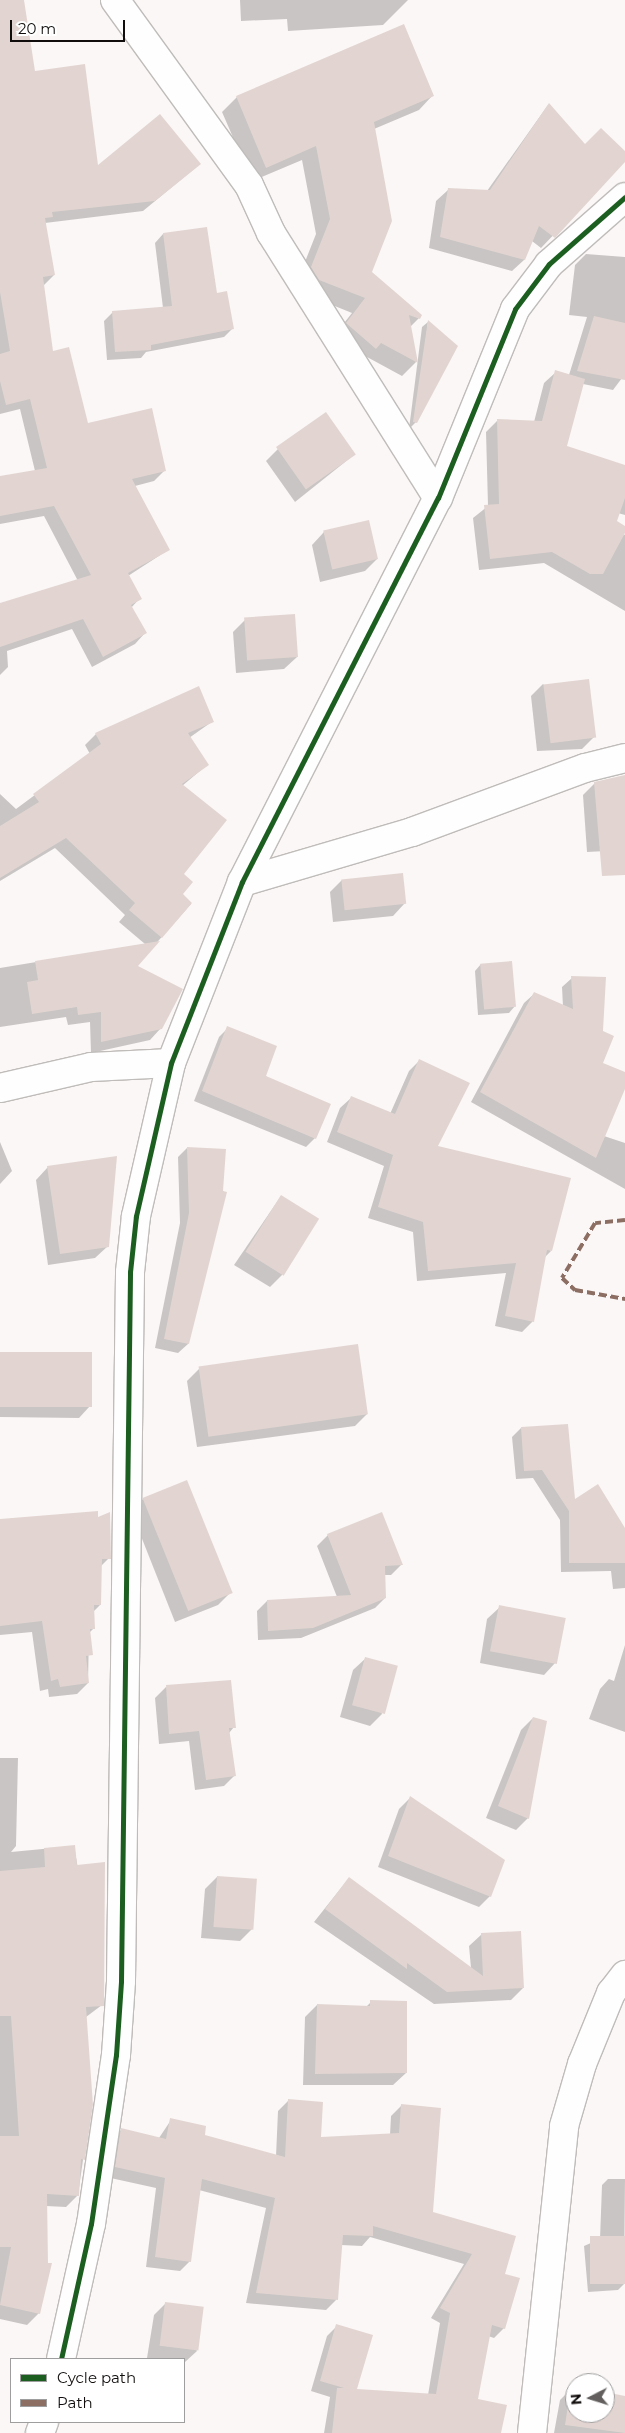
<!DOCTYPE html>
<style>
body{margin:0}
#map{position:relative;width:625px;height:2433px;overflow:hidden;background:#fbf7f6;font-family:Montserrat,sans-serif}
div>[style]{position:absolute}
[style*='--x']{left:calc(var(--x)*1px);top:calc(var(--y)*1px);width:calc(var(--w)*1px);rotate:calc(var(--a)*1deg)}
.shadow>*{inset:0;background:#0003}
.building>*{inset:0;background:#e2d5d1;transform-origin:0 0}
.roads{filter:drop-shadow(1px 0 #bfbcba) drop-shadow(-1px 0 #bfbcba) drop-shadow(0 1px #bfbcba) drop-shadow(0 -1px #bfbcba)}
.street>*{height:28px;margin:-14px;padding:0 14px;transform-origin:14px;border-radius:14px;background:#fefefe}
.quiet>*{height:4px;margin-top:-2px;transform-origin:0;background:repeating-linear-gradient(90deg,#8d6e63 0 8px,transparent 0 12px)}
.cycleway>*{height:5px;margin:-2.5px;padding:0 2.5px;transform-origin:2.5px;border-radius:2.5px;background:#1b5e20}
span{translate:-50% -50%;white-space:nowrap;text-align:center;line-height:1.15;-webkit-text-stroke:4.5px #fff;paint-order:stroke}
.legend{position:absolute;left:10px;top:2358px;width:175px;height:65px;box-sizing:border-box;background:#fff;border:1px solid #9f9e9e;margin:0;padding:6px 9px;list-style:none;font-size:15px;color:#100d0c}
.legend li{display:flex;align-items:center;gap:10px;height:25px}
.legend b{width:25px;border:1px solid #9f9e9e}
.north{position:absolute;left:565px;top:2373px;width:50px;height:50px;box-sizing:border-box;background:#fff;border:1px solid #9f9e9e;border-radius:50%;rotate:265deg;font-size:14px;font-weight:700;line-height:20px;text-align:center;color:#100d0c}
.north::after{content:'';display:block;margin:auto;width:18px;height:22px;background:#625f5e;clip-path:polygon(50% 0,100% 100%,50% 72%,0 100%)}
.scale{position:absolute;left:10px;top:20px;width:115px;height:22px;box-sizing:border-box;border:2px solid #100d0c;border-top:0;padding-left:6px;font-size:15px;line-height:18px;white-space:nowrap;color:#100d0c;-webkit-text-stroke:4px #fff;paint-order:stroke}
</style>
<div id="map">
<div class="shadow">
<i style="clip-path:polygon(0 0,23px 0,34px 73px,97px 167px,200px 164px,143px 211px,45px 223px,54px 275px,43px 286px,52px 352px,87px 425px,165px 470px,154px 481px,135px 486px,168px 550px,128px 576px,140px 598px,131px 608px,145px 633px,135px 644px,92px 667px,72px 629px,7px 651px,8px 667px,0 675px,0 604px,78px 581px,44px 516px,0 524px,0 477px,35px 471px,20px 409px,0 414px)"></i>
<i style="clip-path:polygon(240px 0,408px 0,383px 25px,288px 31px,287px 19px,241px 21px)"></i>
<i style="clip-path:polygon(404px 26px,433px 95px,419px 110px,374px 129px,370px 273px,419px 318px,410px 327px,416px 362px,402px 376px,367px 357px,361px 362px,333px 337px,352px 313px,305px 294px,297px 282px,316px 234px,302px 160px,252px 181px,222px 112px,237px 97px)"></i>
<i style="clip-path:polygon(548px 105px,585px 146px,625px 153px,625px 160px,541px 248px,532px 241px,524px 260px,512px 271px,429px 248px,436px 201px,448px 190px,487px 191px)"></i>
<i style="clip-path:polygon(206px 228px,216px 294px,233px 328px,224px 337px,146px 352px,141px 358px,107px 360px,104px 321px,113px 312px,163px 308px,155px 243px,163px 234px)"></i>
<i style="clip-path:polygon(586px 254px,625px 257px,625px 374px,613px 390px,583px 384px,565px 447px,625px 467px,625px 515px,568px 499px,625px 535px,625px 611px,544px 563px,479px 570px,473px 518px,488px 506px,486px 432px,497px 421px,534px 422px,544px 383px,556px 372px,569px 375px,587px 317px,569px 315px,575px 265px)"></i>
<i style="clip-path:polygon(428px 322px,416px 422px,409px 429px,422px 327px)"></i>
<i style="clip-path:polygon(278px 449px,355px 454px,295px 502px,266px 461px)"></i>
<i style="clip-path:polygon(324px 532px,377px 559px,365px 571px,320px 582px,312px 545px)"></i>
<i style="clip-path:polygon(245px 620px,297px 657px,284px 669px,236px 673px,233px 632px)"></i>
<i style="clip-path:polygon(543px 684px,594px 737px,582px 749px,537px 751px,531px 696px)"></i>
<i style="clip-path:polygon(213px 721px,189px 738px,207px 765px,182px 786px,181px 894px,191px 904px,136px 966px,161px 1028px,150px 1040px,91px 1053px,90px 1022px,68px 1025px,66px 1017px,0 1027px,0 968px,145px 944px,119px 922px,125px 915px,55px 848px,0 881px,0 794px,16px 809px,90px 754px,85px 745px,96px 734px)"></i>
<i style="clip-path:polygon(625px 778px,625px 850px,587px 852px,583px 795px,595px 783px)"></i>
<i style="clip-path:polygon(342px 880px,405px 903px,393px 916px,333px 922px,330px 892px)"></i>
<i style="clip-path:polygon(481px 964px,515px 1006px,509px 1013px,478px 1015px,475px 971px)"></i>
<i style="clip-path:polygon(572px 978px,601px 1064px,625px 1074px,625px 1086px,604px 1136px,625px 1143px,625px 1189px,471px 1102px,524px 1003px,534px 994px,563px 1007px,562px 987px)"></i>
<i style="clip-path:polygon(228px 1028px,315px 1138px,306px 1147px,194px 1101px,219px 1037px)"></i>
<i style="clip-path:polygon(420px 1060px,436px 1147px,551px 1251px,545px 1257px,533px 1321px,522px 1332px,495px 1326px,506px 1273px,417px 1281px,413px 1232px,368px 1218px,384px 1166px,327px 1142px,340px 1108px,351px 1098px,390px 1114px,409px 1071px)"></i>
<i style="clip-path:polygon(0 1142px,12px 1171px,0 1184px)"></i>
<i style="clip-path:polygon(187px 1148px,225px 1193px,188px 1344px,178px 1353px,155px 1348px,180px 1223px,178px 1157px)"></i>
<i style="clip-path:polygon(48px 1167px,108px 1246px,95px 1258px,48px 1265px,36px 1180px)"></i>
<i style="clip-path:polygon(281px 1196px,282px 1275px,270px 1287px,234px 1265px)"></i>
<i style="clip-path:polygon(0 1353px,90px 1406px,79px 1418px,0 1417px)"></i>
<i style="clip-path:polygon(200px 1368px,367px 1414px,355px 1426px,197px 1447px,187px 1381px)"></i>
<i style="clip-path:polygon(521px 1428px,573px 1501px,625px 1530px,625px 1588px,613px 1589px,611px 1571px,561px 1572px,560px 1520px,533px 1478px,516px 1479px,512px 1437px)"></i>
<i style="clip-path:polygon(186px 1482px,231px 1592px,218px 1605px,175px 1622px,131px 1511px,143px 1499px)"></i>
<i style="clip-path:polygon(97px 1518px,109px 1558px,100px 1567px,100px 1605px,93px 1612px,94px 1628px,89px 1633px,88px 1683px,77px 1694px,49px 1697px,48px 1689px,40px 1691px,32px 1632px,0 1635px,0 1521px)"></i>
<i style="clip-path:polygon(328px 1535px,401px 1565px,391px 1575px,384px 1575px,385px 1598px,375px 1608px,301px 1638px,258px 1640px,257px 1611px,267px 1601px,337px 1597px,317px 1546px)"></i>
<i style="clip-path:polygon(500px 1607px,556px 1662px,544px 1675px,480px 1663px,487px 1619px)"></i>
<i style="clip-path:polygon(625px 1645px,625px 1732px,589px 1719px,600px 1689px,609px 1679px,614px 1681px)"></i>
<i style="clip-path:polygon(366px 1658px,382px 1714px,370px 1726px,340px 1717px,353px 1670px)"></i>
<i style="clip-path:polygon(166px 1687px,234px 1727px,229px 1733px,235px 1775px,224px 1786px,195px 1790px,189px 1741px,159px 1744px,155px 1698px)"></i>
<i style="clip-path:polygon(533px 1718px,528px 1818px,516px 1830px,486px 1818px,521px 1730px)"></i>
<i style="clip-path:polygon(0 1758px,18px 1758px,16px 1846px,11px 1852px,74px 1846px,102px 2005px,86px 2017px,83px 2160px,78px 2195px,66px 2207px,46px 2206px,39px 2313px,27px 2325px,0 2319px)"></i>
<i style="clip-path:polygon(410px 1798px,490px 1896px,479px 1907px,378px 1867px,399px 1809px)"></i>
<i style="clip-path:polygon(217px 1877px,252px 1929px,240px 1941px,201px 1938px,205px 1889px)"></i>
<i style="clip-path:polygon(349px 1878px,471px 1968px,469px 1946px,482px 1934px,523px 1988px,511px 2000px,434px 2004px,314px 1922px)"></i>
<i style="clip-path:polygon(371px 2002px,406px 2073px,393px 2085px,303px 2085px,305px 2017px,317px 2005px,366px 2007px)"></i>
<i style="clip-path:polygon(288px 2101px,320px 2138px,390px 2135px,391px 2116px,401px 2106px,432px 2212px,503px 2275px,504px 2328px,494px 2338px,488px 2336px,477px 2400px,500px 2433px,324px 2433px,330px 2397px,311px 2391px,327px 2336px,337px 2326px,356px 2390px,428px 2395px,440px 2323px,431px 2318px,464px 2264px,370px 2237px,362px 2246px,341px 2245px,336px 2300px,326px 2310px,246px 2303px,266px 2208px,199px 2190px,190px 2261px,180px 2271px,146px 2267px,156px 2188px,106px 2177px,111px 2140px,121px 2130px,159px 2138px,171px 2120px,203px 2136px,276px 2156px,278px 2111px)"></i>
<i style="clip-path:polygon(608px 2179px,625px 2179px,624px 2284px,618px 2290px,588px 2292px,584px 2246px,600px 2239px,602px 2185px)"></i>
<i style="clip-path:polygon(166px 2303px,197px 2351px,184px 2363px,147px 2358px,154px 2315px)"></i>
<i style="clip-path:polygon(572px 2388px,575px 2413px,605px 2413px,605px 2393px,625px 2397px,625px 2433px,554px 2433px,560px 2400px)"></i>
</div>
<div class="building">
<i style="clip-path:polygon(0 0,24px 0,35px 71px,85px 64px,98px 165px,160px 114px,201px 164px,155px 201px,52px 212px,53px 217px,45px 218px,55px 275px,43px 277px,53px 351px,69px 347px,88px 423px,152px 408px,166px 471px,132px 479px,170px 550px,128px 573px,142px 599px,131px 605px,147px 633px,103px 657px,83px 619px,0 647px,0 603px,91px 575px,54px 506px,0 516px,0 476px,47px 468px,30px 399px,6px 405px,0 381px,0 354px,10px 351px,0 292px)"></i>
<i style="clip-path:polygon(404px 24px,434px 96px,374px 122px,392px 221px,372px 272px,422px 315px,420px 319px,409px 315px,418px 363px,381px 343px,376px 349px,346px 323px,365px 298px,319px 280px,311px 267px,330px 219px,316px 146px,266px 168px,236px 96px)"></i>
<i style="clip-path:polygon(549px 103px,585px 144px,601px 128px,625px 151px,625px 162px,555px 238px,539px 226px,525px 260px,440px 237px,448px 188px,490px 190px)"></i>
<i style="clip-path:polygon(207px 227px,217px 293px,227px 291px,234px 329px,151px 345px,151px 350px,115px 352px,112px 311px,172px 306px,163px 233px)"></i>
<i style="clip-path:polygon(594px 316px,625px 323px,625px 380px,577px 371px)"></i>
<i style="clip-path:polygon(428px 320px,458px 346px,417px 423px,413px 422px)"></i>
<i style="clip-path:polygon(555px 370px,585px 379px,567px 446px,625px 465px,625px 498px,617px 521px,625px 526px,625px 533px,603px 574px,590px 574px,552px 552px,490px 559px,484px 505px,499px 504px,497px 419px,542px 421px)"></i>
<i style="left:326px;top:412px;width:52px;height:61px;rotate:55deg"></i>
<i style="left:369px;top:520px;width:40px;height:47px;rotate:77deg"></i>
<i style="left:295px;top:614px;width:43px;height:51px;rotate:86deg"></i>
<i style="left:589px;top:679px;width:59px;height:46px;rotate:83deg"></i>
<i style="clip-path:polygon(199px 686px,214px 722px,188px 733px,209px 765px,182px 784px,227px 820px,184px 874px,193px 882px,183px 894px,192px 903px,162px 938px,129px 910px,135px 903px,66px 838px,0 878px,0 826px,39px 802px,33px 794px,101px 744px,95px 733px)"></i>
<i style="clip-path:polygon(625px 775px,625px 875px,602px 876px,594px 782px)"></i>
<i style="left:403px;top:873px;width:31px;height:62px;rotate:84deg"></i>
<i style="clip-path:polygon(160px 941px,138px 966px,183px 989px,162px 1029px,101px 1042px,101px 1012px,78px 1015px,77px 1007px,32px 1014px,27px 982px,38px 980px,35px 961px)"></i>
<i style="left:512px;top:961px;width:46px;height:32px;rotate:85deg"></i>
<i style="clip-path:polygon(571px 976px,606px 977px,603px 1031px,614px 1036px,603px 1063px,625px 1072px,625px 1089px,596px 1158px,480px 1092px,534px 992px,573px 1009px)"></i>
<i style="clip-path:polygon(227px 1026px,277px 1046px,266px 1076px,331px 1104px,316px 1139px,202px 1091px)"></i>
<i style="clip-path:polygon(419px 1059px,470px 1083px,438px 1146px,571px 1178px,552px 1251px,547px 1250px,534px 1322px,505px 1316px,516px 1263px,428px 1271px,423px 1222px,378px 1207px,393px 1155px,337px 1132px,351px 1096px,395px 1114px)"></i>
<i style="clip-path:polygon(187px 1147px,226px 1149px,223px 1191px,227px 1192px,189px 1344px,164px 1339px,189px 1213px)"></i>
<i style="clip-path:polygon(117px 1156px,109px 1247px,60px 1254px,47px 1166px)"></i>
<i style="left:281px;top:1195px;width:45px;height:67px;rotate:32deg"></i>
<i style="left:358px;top:1344px;width:71px;height:161px;rotate:82deg"></i>
<i style="left:0;top:1352px;width:92px;height:55px"></i>
<i style="clip-path:polygon(568px 1424px,575px 1499px,598px 1484px,625px 1528px,625px 1563px,569px 1563px,569px 1511px,542px 1470px,524px 1471px,521px 1427px)"></i>
<i style="left:187px;top:1480px;width:122px;height:48px;rotate:68deg"></i>
<i style="clip-path:polygon(98px 1511px,98px 1517px,110px 1512px,111px 1559px,102px 1559px,101px 1605px,94px 1605px,95px 1629px,90px 1629px,93px 1655px,86px 1656px,89px 1683px,60px 1687px,58px 1679px,51px 1681px,42px 1621px,0 1626px,0 1519px)"></i>
<i style="clip-path:polygon(382px 1512px,403px 1565px,385px 1566px,386px 1598px,313px 1628px,268px 1631px,267px 1600px,351px 1595px,327px 1534px)"></i>
<i style="left:499px;top:1605px;width:68px;height:47px;rotate:11deg"></i>
<i style="left:365px;top:1657px;width:34px;height:50px;rotate:15deg"></i>
<i style="clip-path:polygon(231px 1680px,236px 1728px,229px 1728px,236px 1776px,206px 1780px,199px 1731px,169px 1734px,166px 1685px)"></i>
<i style="clip-path:polygon(533px 1717px,547px 1721px,529px 1819px,498px 1806px)"></i>
<i style="clip-path:polygon(410px 1796px,505px 1860px,491px 1897px,388px 1856px)"></i>
<i style="clip-path:polygon(75px 1845px,77px 1865px,105px 1862px,104px 2006px,86px 2007px,93px 2105px,85px 2160px,81px 2159px,79px 2196px,47px 2194px,48px 2263px,52px 2263px,40px 2314px,0 2305px,11px 2247px,0 2247px,0 2136px,19px 2136px,11px 2016px,0 2016px,0 1871px,45px 1867px,44px 1848px)"></i>
<i style="left:217px;top:1876px;width:40px;height:51px;rotate:4deg"></i>
<i style="clip-path:polygon(349px 1877px,483px 1976px,481px 1933px,521px 1931px,524px 1988px,447px 1992px,407px 1963px,407px 1969px,325px 1909px)"></i>
<i style="clip-path:polygon(370px 2000px,407px 2001px,407px 2073px,315px 2074px,317px 2004px,370px 2006px)"></i>
<i style="clip-path:polygon(288px 2099px,323px 2102px,321px 2137px,399px 2133px,401px 2104px,441px 2108px,433px 2212px,516px 2236px,505px 2274px,520px 2278px,505px 2329px,492px 2325px,478px 2399px,507px 2405px,501px 2433px,332px 2433px,337px 2388px,344px 2388px,320px 2381px,336px 2324px,373px 2335px,357px 2389px,436px 2394px,450px 2313px,440px 2308px,472px 2254px,373px 2226px,373px 2236px,343px 2235px,338px 2300px,256px 2293px,275px 2198px,202px 2179px,191px 2262px,155px 2257px,165px 2178px,115px 2167px,121px 2128px,166px 2139px,170px 2118px,206px 2126px,205px 2135px,285px 2157px)"></i>
<i style="left:625px;top:2236px;width:48px;height:35px;rotate:90deg"></i>
<i style="left:165px;top:2302px;width:39px;height:44px;rotate:7deg"></i>
<i style="clip-path:polygon(571px 2386px,575px 2413px,605px 2413px,605px 2392px,625px 2396px,625px 2433px,565px 2425px)"></i>
</div>
<div class="roads">
<div class="street">
<i style="--x:115;--y:0;--w:228;--a:54.1"></i>
<i style="--x:249;--y:185;--w:53;--a:65.4"></i>
<i style="--x:271;--y:233;--w:313;--a:57.8"></i>
<i style="--x:242;--y:882;--w:177;--a:-16.4"></i>
<i style="--x:412;--y:832;--w:184;--a:-20.3"></i>
<i style="--x:585;--y:768;--w:41;--a:-14"></i>
<i style="--x:0;--y:1088;--w:93;--a:-13"></i>
<i style="--x:91;--y:1067;--w:80;--a:-2.9"></i>
<i style="--x:61;--y:2359;--w:138;--a:-77.5"></i>
<i style="--x:91;--y:2224;--w:171;--a:-81.6"></i>
<i style="--x:116;--y:2055;--w:74;--a:-86.1"></i>
<i style="--x:121;--y:1981;--w:709;--a:-89.27"></i>
<i style="--x:130;--y:1272;--w:56;--a:-83.9"></i>
<i style="--x:136;--y:1216;--w:157;--a:-77.1"></i>
<i style="--x:171;--y:1063;--w:194;--a:-68.6"></i>
<i style="--x:242;--y:882;--w:431;--a:-63"></i>
<i style="--x:438;--y:498;--w:204;--a:-67.8"></i>
<i style="--x:515;--y:309;--w:56;--a:-52.9"></i>
<i style="--x:549;--y:264;--w:101;--a:-41.4"></i>
<i style="--x:40;--y:2433;--w:12;--a:-70"></i>
<i style="--x:532;--y:2433;--w:309;--a:-84"></i>
<i style="--x:564;--y:2126;--w:65;--a:-73.8"></i>
<i style="--x:582;--y:2064;--w:77;--a:-67.8"></i>
<i style="--x:611;--y:1993;--w:23;--a:-52"></i>
</div>
</div>
<div class="quiet">
<i style="--x:625;--y:1220;--w:30;--a:174"></i>
<i style="--x:595;--y:1223;--w:64;--a:121"></i>
<i style="--x:562;--y:1278;--w:18;--a:43"></i>
<i style="--x:575;--y:1290;--w:51;--a:10.2"></i>
</div>
<div class="cycleway">
<i style="--x:61;--y:2359;--w:138;--a:-77.5"></i>
<i style="--x:91;--y:2224;--w:171;--a:-81.6"></i>
<i style="--x:116;--y:2055;--w:74;--a:-86.1"></i>
<i style="--x:121;--y:1981;--w:709;--a:-89.27"></i>
<i style="--x:130;--y:1272;--w:56;--a:-83.9"></i>
<i style="--x:136;--y:1216;--w:157;--a:-77.1"></i>
<i style="--x:171;--y:1063;--w:194;--a:-68.6"></i>
<i style="--x:242;--y:882;--w:431;--a:-63"></i>
<i style="--x:438;--y:498;--w:204;--a:-67.8"></i>
<i style="--x:515;--y:309;--w:56;--a:-52.9"></i>
<i style="--x:549;--y:264;--w:101;--a:-41.4"></i>
</div>
<ul class="legend">
<li><b style="height:6px;background:#1b5e20"></b>Cycle path</li>
<li><b style="height:6px;background:#8d6e63"></b>Path</li>
</ul>
<div class="north">N</div>
<div class="scale">20 m</div>
</div>
